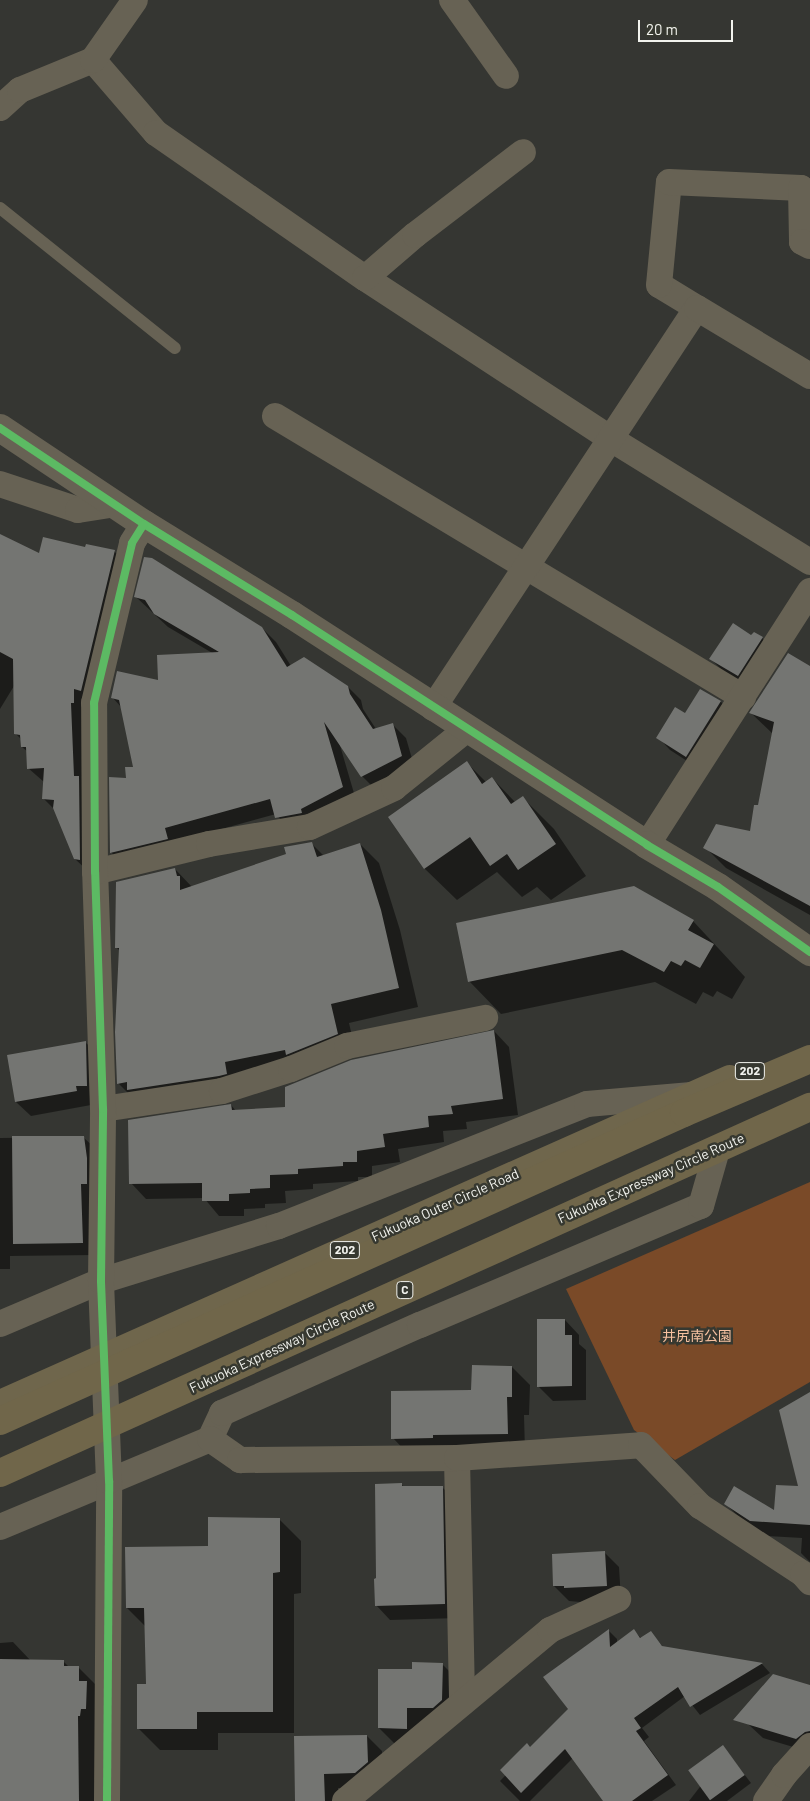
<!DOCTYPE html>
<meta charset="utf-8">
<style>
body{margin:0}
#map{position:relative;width:810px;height:1801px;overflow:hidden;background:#353632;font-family:Barlow,"Noto Sans JP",sans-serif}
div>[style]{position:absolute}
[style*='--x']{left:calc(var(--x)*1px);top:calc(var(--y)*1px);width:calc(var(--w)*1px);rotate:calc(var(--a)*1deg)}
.green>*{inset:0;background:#7a4a28}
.shadow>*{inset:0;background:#0007}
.building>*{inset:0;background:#747572;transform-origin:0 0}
.service>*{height:12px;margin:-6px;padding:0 6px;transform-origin:6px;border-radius:6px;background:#676254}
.minor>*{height:26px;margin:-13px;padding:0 13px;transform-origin:13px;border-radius:13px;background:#676254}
.tertiary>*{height:28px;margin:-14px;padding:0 14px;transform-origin:14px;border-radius:14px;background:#676254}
.trunk>*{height:28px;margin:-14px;padding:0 14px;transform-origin:14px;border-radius:14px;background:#6f664c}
.motorway-bridge>*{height:28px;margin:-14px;padding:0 14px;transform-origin:14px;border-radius:14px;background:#70664a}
.cycleway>*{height:8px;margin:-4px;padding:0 4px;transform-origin:4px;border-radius:4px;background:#5cba63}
span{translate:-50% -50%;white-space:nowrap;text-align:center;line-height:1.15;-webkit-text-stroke:5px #363830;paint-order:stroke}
.shield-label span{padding:1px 4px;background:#363830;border:1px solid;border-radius:4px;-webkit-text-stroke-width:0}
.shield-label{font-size:12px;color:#f2f3ee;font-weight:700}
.street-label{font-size:14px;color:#f2f3ee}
.park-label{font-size:14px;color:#f6c1a0}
.scale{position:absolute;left:638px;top:20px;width:95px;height:22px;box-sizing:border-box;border:2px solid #f2f3ee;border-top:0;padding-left:6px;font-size:15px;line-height:18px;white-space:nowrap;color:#f2f3ee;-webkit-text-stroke:4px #363830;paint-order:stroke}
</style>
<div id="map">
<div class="green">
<i style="clip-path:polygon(810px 1182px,810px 1382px,675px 1460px,634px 1430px,566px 1289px)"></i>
</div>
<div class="shadow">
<i style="clip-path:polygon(0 535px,40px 555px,86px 549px,114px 551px,128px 565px,96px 704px,90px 873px,75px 859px,56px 811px,44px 799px,44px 782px,28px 768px,28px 752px,22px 747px,21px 739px,16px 734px,14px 686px,0 709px)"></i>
<i style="clip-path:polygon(136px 597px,262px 628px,276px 642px,291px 666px,348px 687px,361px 700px,363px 709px,376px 729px,393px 725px,406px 738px,415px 769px,376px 790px,362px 776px,339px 742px,356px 800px,290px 830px,276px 814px,178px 841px,124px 866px,111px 852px,127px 779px,134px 768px,122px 708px,112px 697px,160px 682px,214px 654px,168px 627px)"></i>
<i style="clip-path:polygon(751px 637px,762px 638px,776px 652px,752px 689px,725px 673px,711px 659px)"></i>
<i style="clip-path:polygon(810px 668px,810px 915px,726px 868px,705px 847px,751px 832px,759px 807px,773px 734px,751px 713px)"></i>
<i style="clip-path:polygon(700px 690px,721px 702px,733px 715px,698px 768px,670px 750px,658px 737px,685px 715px)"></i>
<i style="clip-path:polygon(467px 763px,486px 782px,492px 778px,515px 802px,522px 797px,554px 829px,586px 876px,551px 900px,537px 887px,522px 897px,497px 872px,457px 900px,425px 869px,390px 817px)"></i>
<i style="clip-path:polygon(311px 843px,324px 856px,360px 844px,379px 863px,400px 930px,418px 1007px,349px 1023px,356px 1053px,138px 1103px,118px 1083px,120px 951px,116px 947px,175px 869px,192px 887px,287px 855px)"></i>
<i style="clip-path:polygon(693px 921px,745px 977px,732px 999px,717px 991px,713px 997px,703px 992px,696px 1004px,655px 982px,501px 1014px,469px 981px)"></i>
<i style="clip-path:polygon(494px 1031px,509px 1047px,518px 1115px,466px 1122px,467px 1129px,443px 1131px,444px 1142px,398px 1149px,400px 1162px,372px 1166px,372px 1177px,358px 1177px,358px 1181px,313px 1184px,313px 1189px,285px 1191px,286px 1203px,265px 1204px,265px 1208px,244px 1209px,244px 1216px,219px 1216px,204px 1198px,146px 1199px,131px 1183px,231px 1105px,236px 1111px,286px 1108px)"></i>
<i style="clip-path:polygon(85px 1042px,100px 1056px,91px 1105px,31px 1116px,16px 1102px)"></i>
<i style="clip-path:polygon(83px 1137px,96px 1149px,95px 1255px,10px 1256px,10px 1269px,0 1269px,0 1138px)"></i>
<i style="clip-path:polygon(565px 1320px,579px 1335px,579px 1344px,586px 1350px,586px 1400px,553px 1401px,538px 1386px)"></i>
<i style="clip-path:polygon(512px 1367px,530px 1385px,529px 1415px,524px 1415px,525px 1451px,410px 1456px,393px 1438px)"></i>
<i style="clip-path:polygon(810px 1393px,810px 1562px,801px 1553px,802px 1538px,767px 1536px,741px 1519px,726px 1504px,775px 1512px,799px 1488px)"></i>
<i style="clip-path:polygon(402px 1485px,405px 1488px,442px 1487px,457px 1502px,459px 1618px,390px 1620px,376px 1605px,378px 1580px)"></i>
<i style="clip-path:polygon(279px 1519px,301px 1541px,301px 1593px,294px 1594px,294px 1733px,218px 1733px,218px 1750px,160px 1750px,138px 1728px,147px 1685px,146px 1627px,127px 1608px,209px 1547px)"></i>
<i style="clip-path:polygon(604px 1552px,619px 1567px,621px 1600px,580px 1602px,569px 1601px,554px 1586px)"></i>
<i style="clip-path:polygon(609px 1631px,617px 1639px,617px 1643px,634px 1631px,642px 1639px,651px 1633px,664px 1648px,762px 1664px,770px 1673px,700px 1715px,685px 1696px,642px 1728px,649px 1737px,644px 1741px,676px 1785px,652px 1801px,605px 1801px,573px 1758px,530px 1801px,520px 1801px,500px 1781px,570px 1709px)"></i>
<i style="clip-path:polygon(13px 1642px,31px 1661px,63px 1661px,69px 1667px,78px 1667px,102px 1691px,102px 1801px,0 1801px,0 1643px)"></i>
<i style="clip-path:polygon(442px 1664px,457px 1679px,456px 1715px,421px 1743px,394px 1743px,379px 1728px,413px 1671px)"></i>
<i style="clip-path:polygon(810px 1686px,810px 1752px,763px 1738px,748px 1724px)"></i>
<i style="clip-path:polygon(367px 1736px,382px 1751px,382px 1777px,369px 1788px,338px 1788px,339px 1801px,296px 1801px,295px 1738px)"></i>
<i style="clip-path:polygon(727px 1752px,751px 1783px,727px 1801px,689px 1801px)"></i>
</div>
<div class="building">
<i style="clip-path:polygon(0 534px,39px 553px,43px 537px,85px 547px,86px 544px,115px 550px,81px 691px,74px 689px,74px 703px,71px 703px,74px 776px,79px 776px,80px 860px,74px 859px,53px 808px,54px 800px,42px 799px,44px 768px,27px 769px,26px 747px,21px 747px,20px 735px,14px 734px,13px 659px,0 652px)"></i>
<i style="clip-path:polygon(144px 557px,152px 558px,262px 627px,287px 667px,304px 657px,348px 686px,350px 694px,373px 729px,393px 723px,402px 756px,361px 777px,324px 722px,343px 787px,301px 809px,302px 813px,275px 818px,270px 799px,165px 828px,168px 839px,110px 853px,109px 777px,126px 778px,125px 767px,133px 767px,119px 700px,111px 698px,117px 671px,158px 680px,157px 655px,219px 652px,154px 614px,145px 600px,134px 597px)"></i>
<i style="clip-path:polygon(733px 623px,751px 635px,754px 632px,763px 637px,738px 676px,709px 659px)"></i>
<i style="clip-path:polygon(788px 653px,810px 666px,810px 906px,703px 848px,716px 824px,750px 831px,754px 805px,758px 805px,774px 722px,749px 713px)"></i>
<i style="clip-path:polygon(700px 689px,721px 701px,686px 757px,656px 738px,675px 707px,685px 713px)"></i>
<i style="clip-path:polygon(467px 761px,482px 784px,492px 777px,511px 804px,523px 796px,556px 844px,518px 870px,507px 854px,490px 866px,470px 837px,424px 869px,388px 817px)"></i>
<i style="clip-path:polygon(312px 842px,317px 857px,360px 843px,381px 910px,399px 988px,331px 1004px,338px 1034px,286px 1055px,285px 1050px,225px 1062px,227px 1074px,219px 1076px,127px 1090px,127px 1082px,117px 1084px,115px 1032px,119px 948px,115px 948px,116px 882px,175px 868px,177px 876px,180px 876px,180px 890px,286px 854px,284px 847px)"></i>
<i style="clip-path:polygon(634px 886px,694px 920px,688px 930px,714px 944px,700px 968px,685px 960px,681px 966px,671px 961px,664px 972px,622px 950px,468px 982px,456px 923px)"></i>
<i style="clip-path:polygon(494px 1030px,503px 1099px,451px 1106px,453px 1114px,428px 1116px,429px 1127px,383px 1134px,385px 1147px,357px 1151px,357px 1162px,343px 1162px,343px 1166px,298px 1169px,298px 1174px,270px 1175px,270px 1188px,250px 1189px,250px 1193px,229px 1194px,229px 1201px,202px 1201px,202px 1183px,129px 1184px,128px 1120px,231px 1104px,232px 1110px,285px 1107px,285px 1087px,351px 1060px)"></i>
<i style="clip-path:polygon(86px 1041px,87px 1086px,76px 1086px,77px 1091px,15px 1102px,7px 1055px)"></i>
<i style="clip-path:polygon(12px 1136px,84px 1136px,87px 1158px,87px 1184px,81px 1184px,83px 1243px,13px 1244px)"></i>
<i style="clip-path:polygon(537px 1319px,565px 1319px,565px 1335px,572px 1335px,572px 1386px,537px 1387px)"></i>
<i style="clip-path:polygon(472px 1365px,512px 1366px,512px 1397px,507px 1397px,508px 1434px,433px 1435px,433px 1438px,391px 1439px,391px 1391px,471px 1390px)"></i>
<i style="clip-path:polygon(810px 1392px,810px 1525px,750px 1521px,724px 1504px,734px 1486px,774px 1510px,776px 1485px,798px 1486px,779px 1410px)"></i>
<i style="clip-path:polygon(402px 1483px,402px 1486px,443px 1486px,445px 1604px,375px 1606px,374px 1579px,376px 1578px,375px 1484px)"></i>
<i style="clip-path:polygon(208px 1517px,280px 1518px,280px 1572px,273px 1573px,273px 1712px,197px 1712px,197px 1729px,137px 1729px,137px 1684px,146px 1684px,144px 1608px,126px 1608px,125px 1547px,208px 1546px)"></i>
<i style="clip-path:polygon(605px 1551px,607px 1586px,564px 1588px,564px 1586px,553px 1586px,552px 1554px)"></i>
<i style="clip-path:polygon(609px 1629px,610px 1647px,634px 1629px,640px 1638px,651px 1631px,662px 1646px,763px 1663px,690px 1707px,678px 1687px,634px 1718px,641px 1728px,636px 1731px,668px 1775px,632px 1801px,603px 1801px,565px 1749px,521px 1793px,500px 1770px,527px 1743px,530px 1747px,568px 1709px,543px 1677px)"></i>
<i style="clip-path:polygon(0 1659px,64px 1660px,64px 1666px,79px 1666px,79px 1681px,87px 1681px,86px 1709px,81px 1709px,80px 1716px,78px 1716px,79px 1801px,0 1801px)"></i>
<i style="clip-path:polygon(412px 1662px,443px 1663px,442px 1700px,433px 1708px,407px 1708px,407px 1729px,378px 1728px,378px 1669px,412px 1669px)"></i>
<i style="clip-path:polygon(773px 1674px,810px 1685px,810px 1731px,805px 1732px,796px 1739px,733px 1720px)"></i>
<i style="clip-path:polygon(367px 1735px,368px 1762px,355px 1773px,324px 1774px,325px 1801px,295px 1801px,294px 1736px)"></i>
<i style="left:723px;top:1745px;width:37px;height:43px;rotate:54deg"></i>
</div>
<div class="service">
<i style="--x:0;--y:208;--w:224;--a:38.7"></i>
</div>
<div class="minor">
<i style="--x:452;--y:0;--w:93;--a:54.6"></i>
<i style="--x:93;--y:60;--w:96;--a:49.2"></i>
<i style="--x:156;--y:133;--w:254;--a:34.8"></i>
<i style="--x:365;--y:278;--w:294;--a:33.2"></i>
<i style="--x:611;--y:439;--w:234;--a:31.7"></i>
<i style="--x:0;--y:108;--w:27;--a:-42"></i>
<i style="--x:20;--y:90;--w:79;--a:-22.3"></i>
<i style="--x:93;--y:60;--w:73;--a:-55"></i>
<i style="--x:365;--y:278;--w:66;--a:-40.7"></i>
<i style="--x:415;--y:235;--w:136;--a:-37.5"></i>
<i style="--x:697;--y:308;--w:44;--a:-148.8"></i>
<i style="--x:659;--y:285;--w:103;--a:-84.5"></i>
<i style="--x:669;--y:182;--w:132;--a:2.6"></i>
<i style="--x:801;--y:188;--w:54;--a:88.9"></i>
<i style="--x:802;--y:242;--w:9;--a:27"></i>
<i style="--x:275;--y:416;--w:546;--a:30.98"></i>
<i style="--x:0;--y:484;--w:82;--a:18.4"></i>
<i style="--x:78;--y:510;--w:37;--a:-9"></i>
<i style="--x:433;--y:708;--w:479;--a:-56.6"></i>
<i style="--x:697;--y:308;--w:132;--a:31"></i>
<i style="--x:647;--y:845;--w:302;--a:-57.3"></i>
<i style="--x:95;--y:872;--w:117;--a:-13.8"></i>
<i style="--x:209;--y:844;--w:102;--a:-9.6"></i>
<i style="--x:310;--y:827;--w:93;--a:-24.9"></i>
<i style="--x:394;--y:788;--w:94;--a:-38.9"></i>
<i style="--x:103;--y:1109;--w:120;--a:-8.6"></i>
<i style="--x:222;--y:1091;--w:72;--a:-17.7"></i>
<i style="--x:291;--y:1069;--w:61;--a:-22.3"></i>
<i style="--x:347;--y:1046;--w:141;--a:-11.5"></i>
<i style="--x:0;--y:1324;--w:110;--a:-23.1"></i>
<i style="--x:101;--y:1281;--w:186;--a:-17.2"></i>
<i style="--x:279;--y:1226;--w:331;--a:-21.6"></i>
<i style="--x:587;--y:1104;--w:102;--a:-5"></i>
<i style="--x:210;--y:1439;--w:29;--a:-65"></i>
<i style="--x:222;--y:1413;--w:217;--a:-24"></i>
<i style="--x:420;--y:1325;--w:305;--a:-23"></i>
<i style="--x:701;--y:1206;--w:51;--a:-74.1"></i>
<i style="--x:457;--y:1458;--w:245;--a:88.8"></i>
<i style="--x:0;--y:1527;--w:228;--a:-22.7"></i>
<i style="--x:210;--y:1439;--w:37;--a:35"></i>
<i style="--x:240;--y:1460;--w:217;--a:-0.5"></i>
<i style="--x:457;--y:1458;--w:184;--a:-4"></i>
<i style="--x:641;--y:1445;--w:85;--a:46"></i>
<i style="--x:700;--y:1506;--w:123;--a:33.4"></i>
<i style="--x:803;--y:1574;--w:11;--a:49"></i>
<i style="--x:107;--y:1801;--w:320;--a:-89.6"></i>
<i style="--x:109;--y:1481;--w:200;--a:-92.3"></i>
<i style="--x:101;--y:1281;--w:172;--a:-89.3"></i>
<i style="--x:103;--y:1109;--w:237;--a:-91.9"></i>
<i style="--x:95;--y:872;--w:169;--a:-90.3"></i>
<i style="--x:94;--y:703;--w:164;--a:-76.6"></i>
<i style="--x:132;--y:543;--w:22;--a:-58"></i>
<i style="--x:345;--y:1801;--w:267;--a:-39.8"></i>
<i style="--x:550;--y:1630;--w:75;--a:-24.5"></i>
<i style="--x:766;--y:1801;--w:32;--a:-55"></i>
<i style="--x:784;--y:1775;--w:39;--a:-48"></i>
</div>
<div class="tertiary">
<i style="--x:0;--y:428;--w:173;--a:33.7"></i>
<i style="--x:144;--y:524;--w:174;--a:31.6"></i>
<i style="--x:292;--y:615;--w:423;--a:32.9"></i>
<i style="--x:647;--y:845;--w:82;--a:30.6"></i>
<i style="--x:718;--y:887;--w:113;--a:35.2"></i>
</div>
<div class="trunk">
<i style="--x:0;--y:1404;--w:799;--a:-24"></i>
</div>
<div class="motorway-bridge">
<i style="--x:0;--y:1421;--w:750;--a:-24.24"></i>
<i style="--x:684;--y:1113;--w:137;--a:-23.2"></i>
<i style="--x:0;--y:1473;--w:889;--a:-24.32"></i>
</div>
<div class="cycleway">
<i style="--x:0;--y:428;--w:173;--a:33.7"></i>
<i style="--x:144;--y:524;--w:174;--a:31.6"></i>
<i style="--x:292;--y:615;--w:423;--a:32.9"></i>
<i style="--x:647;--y:845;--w:82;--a:30.6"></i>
<i style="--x:718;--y:887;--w:113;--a:35.2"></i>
<i style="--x:107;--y:1801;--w:320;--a:-89.6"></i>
<i style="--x:109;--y:1481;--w:200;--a:-92.3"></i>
<i style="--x:101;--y:1281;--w:172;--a:-89.3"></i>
<i style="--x:103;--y:1109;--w:237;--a:-91.9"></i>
<i style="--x:95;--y:872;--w:169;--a:-90.3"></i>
<i style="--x:94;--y:703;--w:164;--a:-76.6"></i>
<i style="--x:132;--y:543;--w:22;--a:-58"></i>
</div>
<div class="shield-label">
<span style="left:750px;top:1071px">202</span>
<span style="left:345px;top:1250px">202</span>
<span style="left:405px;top:1290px">C</span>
</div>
<div class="street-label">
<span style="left:651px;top:1178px;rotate:-24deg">Fukuoka Expressway Circle Route</span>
<span style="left:445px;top:1205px;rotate:-24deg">Fukuoka Outer Circle Road</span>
<span style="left:282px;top:1346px;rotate:-25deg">Fukuoka Expressway Circle Route</span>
</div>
<div class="park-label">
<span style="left:697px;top:1336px">井尻南公園</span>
</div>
<div class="scale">20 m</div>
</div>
